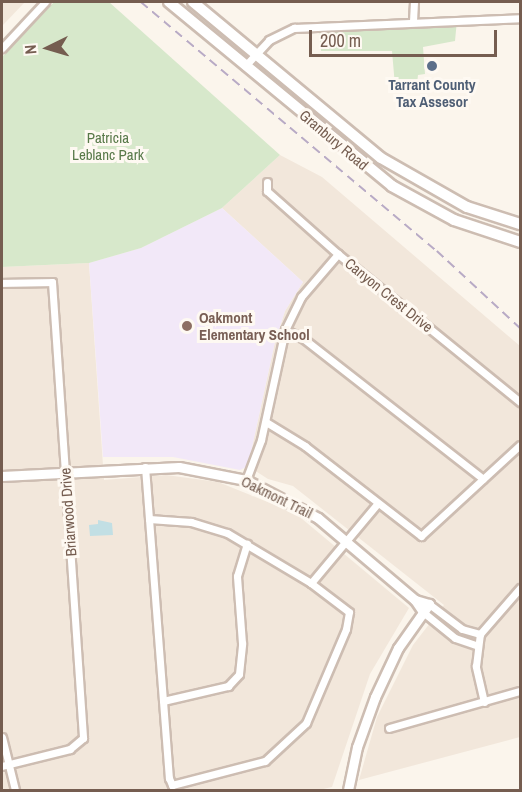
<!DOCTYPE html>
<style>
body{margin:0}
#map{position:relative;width:522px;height:792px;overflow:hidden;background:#fbf5ec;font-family:"Archivo Narrow",sans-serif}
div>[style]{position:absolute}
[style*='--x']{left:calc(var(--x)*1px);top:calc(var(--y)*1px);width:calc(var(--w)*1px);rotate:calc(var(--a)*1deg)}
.residential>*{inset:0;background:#f2e7db}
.education>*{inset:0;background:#f2e8f8}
.green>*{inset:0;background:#d7e8cb}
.water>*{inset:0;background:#c2dfe4}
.roads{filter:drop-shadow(2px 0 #cdbdb2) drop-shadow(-2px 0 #cdbdb2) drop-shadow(0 2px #cdbdb2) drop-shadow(0 -2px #cdbdb2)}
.minor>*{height:7px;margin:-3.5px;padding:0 3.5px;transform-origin:3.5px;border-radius:3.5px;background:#fff}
.tertiary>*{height:9px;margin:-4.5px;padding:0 4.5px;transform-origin:4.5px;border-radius:4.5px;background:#fff}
.secondary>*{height:10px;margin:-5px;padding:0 5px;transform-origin:5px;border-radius:5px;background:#fff}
.rail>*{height:1.5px;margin-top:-0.75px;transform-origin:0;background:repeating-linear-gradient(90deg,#b8aac5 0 9px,transparent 0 15px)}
.dots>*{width:16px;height:16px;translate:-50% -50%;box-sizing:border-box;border:3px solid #fef9f2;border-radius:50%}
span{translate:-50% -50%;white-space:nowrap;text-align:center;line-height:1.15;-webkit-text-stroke:6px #fef9f2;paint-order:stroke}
.service-label{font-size:15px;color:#4e5e75;font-weight:700}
.park-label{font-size:15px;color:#587949}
.street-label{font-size:15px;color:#755d50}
.education-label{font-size:15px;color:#785e54;font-weight:700}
.left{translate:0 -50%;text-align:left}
.frame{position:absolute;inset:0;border:3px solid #755d50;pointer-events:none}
.north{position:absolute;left:18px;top:18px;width:60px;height:60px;-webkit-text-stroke:4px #fef9f2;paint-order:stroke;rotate:265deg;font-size:16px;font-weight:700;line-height:24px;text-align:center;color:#755d50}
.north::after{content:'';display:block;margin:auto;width:21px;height:27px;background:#755d50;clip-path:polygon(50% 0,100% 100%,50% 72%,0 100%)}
.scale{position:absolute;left:309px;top:30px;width:188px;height:27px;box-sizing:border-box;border:3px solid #755d50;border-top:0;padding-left:8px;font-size:18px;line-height:21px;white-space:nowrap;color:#755d50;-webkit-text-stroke:4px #fef9f2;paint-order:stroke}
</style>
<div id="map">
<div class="residential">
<i style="clip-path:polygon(2px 2px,25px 2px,2px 26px)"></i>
<i style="clip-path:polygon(280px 155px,322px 177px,520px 346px,520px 737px,359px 780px,377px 717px,413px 645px,444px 605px,293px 486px,268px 479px,248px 466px,275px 342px,285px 311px,303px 282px,222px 208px)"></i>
<i style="clip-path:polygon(89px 263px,104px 480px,166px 475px,218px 482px,295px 513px,409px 608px,370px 674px,332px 787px,319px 790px,2px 790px,2px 267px)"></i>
</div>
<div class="education">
<i style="clip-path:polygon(222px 208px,303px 282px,285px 311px,275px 342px,248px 466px,240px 470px,173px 457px,103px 457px,89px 263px,141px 248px)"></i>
</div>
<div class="green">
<i style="clip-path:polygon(54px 2px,109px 2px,280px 155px,222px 208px,141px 248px,89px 263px,2px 267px,2px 57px)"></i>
<i style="clip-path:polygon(457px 20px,455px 41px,423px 47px,425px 74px,418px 75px,417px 84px,395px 86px,392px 51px,321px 51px,319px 25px)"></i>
</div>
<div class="water">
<i style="clip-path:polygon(98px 520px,112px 523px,113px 535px,90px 536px,89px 525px,98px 524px)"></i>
</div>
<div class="roads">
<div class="minor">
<i style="--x:413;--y:21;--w:19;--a:-87"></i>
<i style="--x:2;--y:48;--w:63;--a:-46.9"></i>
<i style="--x:245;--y:66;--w:35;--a:-47"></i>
<i style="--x:269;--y:40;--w:28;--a:-26"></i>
<i style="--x:294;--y:28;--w:226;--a:-2.5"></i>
<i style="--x:267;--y:182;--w:9;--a:90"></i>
<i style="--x:267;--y:191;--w:95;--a:41.6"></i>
<i style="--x:338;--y:254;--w:235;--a:39.1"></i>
<i style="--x:2;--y:283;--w:50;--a:-1.1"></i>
<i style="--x:52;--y:282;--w:457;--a:86.1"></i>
<i style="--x:83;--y:738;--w:17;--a:140"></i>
<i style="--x:70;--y:749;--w:70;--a:166"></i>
<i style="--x:285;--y:330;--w:21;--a:25"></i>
<i style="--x:304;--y:339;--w:227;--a:38"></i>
<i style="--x:266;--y:422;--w:46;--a:31.6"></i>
<i style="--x:305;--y:446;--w:147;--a:37.8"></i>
<i style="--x:421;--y:536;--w:134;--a:-42.6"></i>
<i style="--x:145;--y:467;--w:52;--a:85.6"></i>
<i style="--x:149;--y:519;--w:260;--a:85.6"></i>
<i style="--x:169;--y:778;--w:8;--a:67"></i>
<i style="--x:172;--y:785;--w:96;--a:-14.5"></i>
<i style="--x:265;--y:761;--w:56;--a:-42.8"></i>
<i style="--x:306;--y:723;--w:102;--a:-66.9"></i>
<i style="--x:346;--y:629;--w:17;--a:-80"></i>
<i style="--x:349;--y:612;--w:48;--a:-142.7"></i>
<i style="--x:311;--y:583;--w:98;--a:-149.2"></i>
<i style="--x:227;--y:533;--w:38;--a:-163"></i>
<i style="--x:191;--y:522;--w:42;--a:-175.9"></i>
<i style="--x:246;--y:480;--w:43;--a:-69.4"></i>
<i style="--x:261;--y:440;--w:113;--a:-77.7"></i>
<i style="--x:285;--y:330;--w:37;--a:-64"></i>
<i style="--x:301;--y:297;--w:57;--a:-49.3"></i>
<i style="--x:311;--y:583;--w:103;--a:-50.1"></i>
<i style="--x:429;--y:604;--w:41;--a:37.1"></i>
<i style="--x:462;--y:629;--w:19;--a:16"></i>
<i style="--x:423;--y:612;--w:41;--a:39.1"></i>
<i style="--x:455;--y:638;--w:24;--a:19"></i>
<i style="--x:163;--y:701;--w:67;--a:-13"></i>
<i style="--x:228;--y:686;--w:16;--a:-47"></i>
<i style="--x:239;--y:674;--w:31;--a:-84"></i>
<i style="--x:242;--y:643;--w:67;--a:-94.3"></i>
<i style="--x:237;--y:576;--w:34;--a:-73"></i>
<i style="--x:484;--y:702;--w:37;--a:-103"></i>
<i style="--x:476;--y:666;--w:32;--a:-83"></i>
<i style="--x:480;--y:634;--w:61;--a:-49"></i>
<i style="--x:389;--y:728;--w:136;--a:-15.8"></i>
<i style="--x:2;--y:737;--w:55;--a:76.2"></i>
</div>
<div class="tertiary">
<i style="--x:2;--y:476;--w:177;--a:-2.9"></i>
<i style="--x:179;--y:467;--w:68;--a:11"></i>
<i style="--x:246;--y:480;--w:81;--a:27.8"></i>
<i style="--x:318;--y:518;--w:127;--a:40.2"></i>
<i style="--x:415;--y:600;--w:14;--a:56"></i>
<i style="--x:348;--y:790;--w:44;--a:-78.2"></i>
<i style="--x:357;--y:747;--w:53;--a:-70.2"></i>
<i style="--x:375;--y:697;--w:54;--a:-64.9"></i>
<i style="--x:398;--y:648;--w:54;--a:-54.8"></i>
<i style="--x:429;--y:604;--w:15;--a:-164"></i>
</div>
<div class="secondary">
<i style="--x:169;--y:2;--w:289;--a:39.5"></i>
<i style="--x:392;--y:186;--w:71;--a:28.7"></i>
<i style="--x:454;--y:220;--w:70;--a:18.4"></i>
<i style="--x:193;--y:2;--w:244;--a:39.7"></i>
<i style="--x:381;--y:158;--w:99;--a:29.7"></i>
<i style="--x:467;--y:207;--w:56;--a:17.8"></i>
</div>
</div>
<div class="rail">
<i style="--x:141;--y:2;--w:387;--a:40.1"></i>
<i style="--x:437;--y:251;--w:113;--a:42.9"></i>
</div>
<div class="dots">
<i style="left:432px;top:66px;background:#5c6f8a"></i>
<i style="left:187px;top:326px;background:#8d6e63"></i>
</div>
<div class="service-label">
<span style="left:432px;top:93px">Tarrant County<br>Tax Assesor</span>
</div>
<div class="park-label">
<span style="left:108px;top:146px">Patricia<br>Leblanc Park</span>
</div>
<div class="street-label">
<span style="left:334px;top:140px;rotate:40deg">Granbury Road</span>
<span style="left:389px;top:295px;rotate:39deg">Canyon Crest Drive</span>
<span style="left:277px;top:497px;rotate:26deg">Oakmont Trail</span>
<span style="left:68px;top:512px;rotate:-94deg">Briarwood Drive</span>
</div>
<div class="education-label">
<span class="left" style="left:199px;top:326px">Oakmont<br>Elementary School</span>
</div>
<div class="frame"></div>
<div class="north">N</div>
<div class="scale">200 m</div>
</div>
